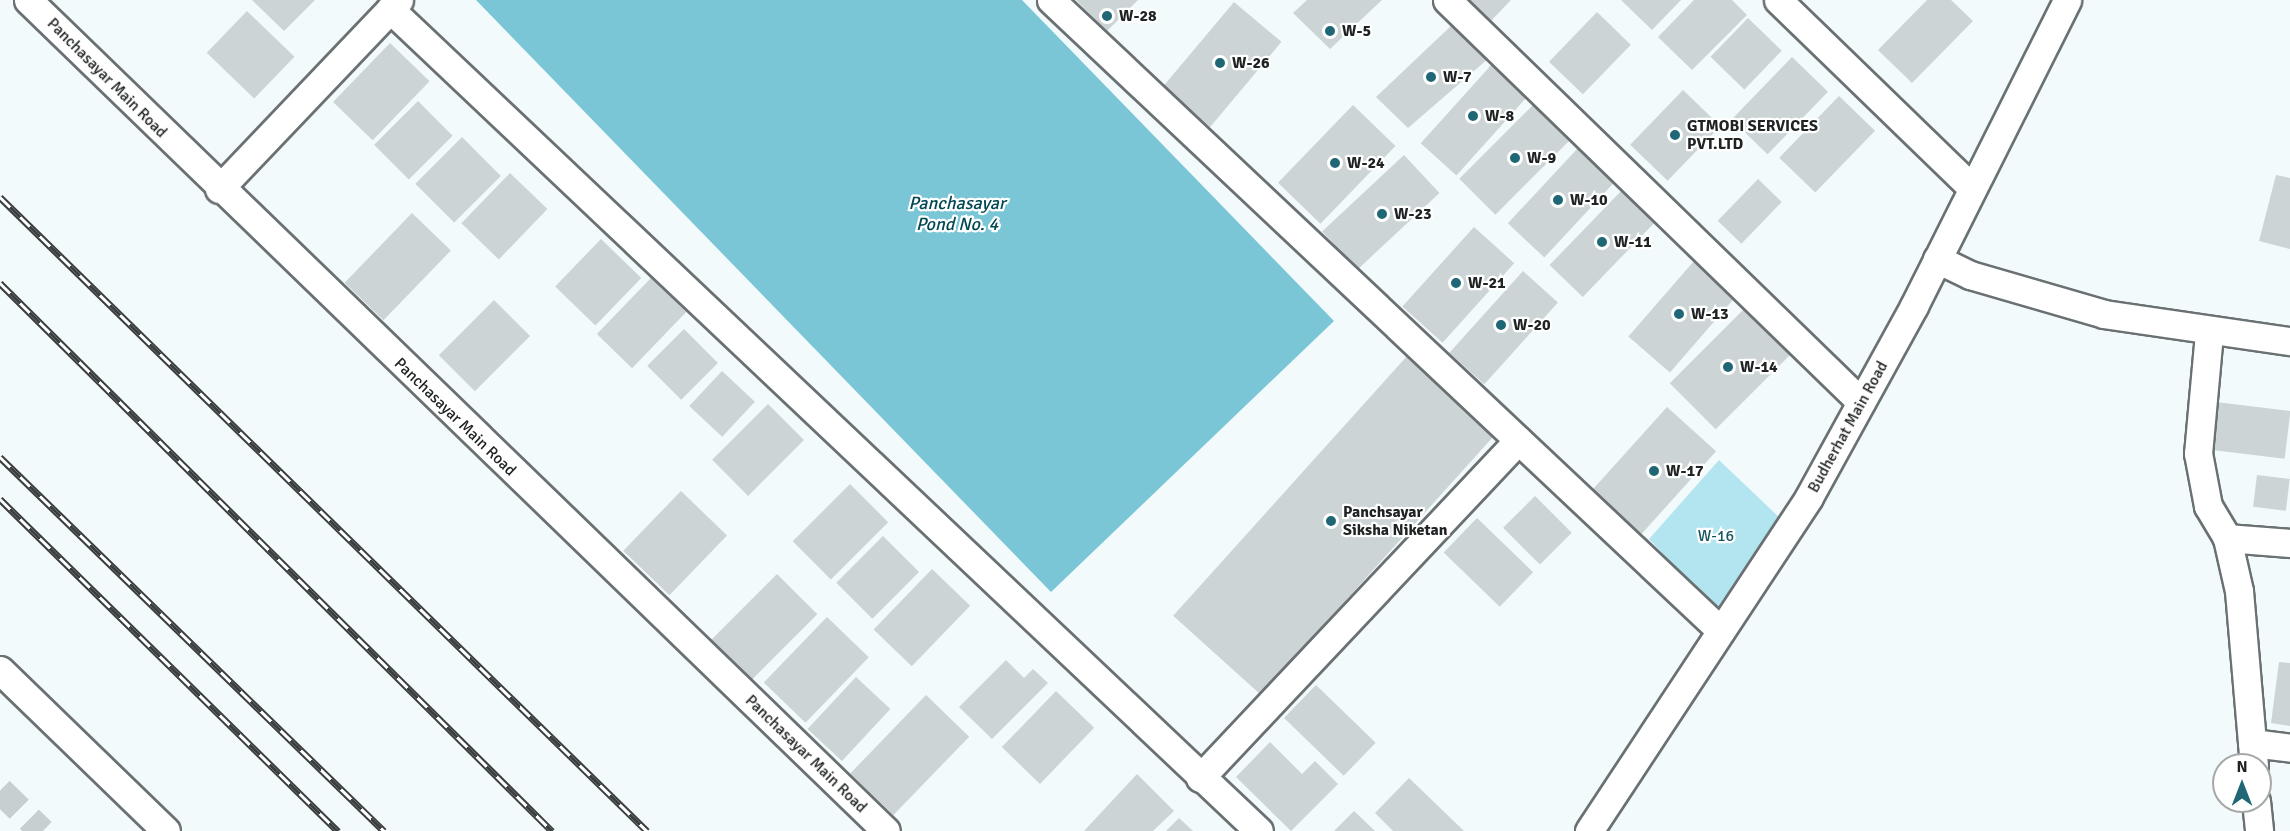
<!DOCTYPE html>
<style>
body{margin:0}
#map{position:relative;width:2290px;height:831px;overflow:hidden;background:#f2fafc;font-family:Signika,sans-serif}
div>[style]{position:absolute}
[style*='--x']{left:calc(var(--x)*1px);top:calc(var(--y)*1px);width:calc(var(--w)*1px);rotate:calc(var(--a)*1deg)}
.green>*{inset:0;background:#b3e5f1}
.water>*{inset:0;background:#7ac6d6}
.building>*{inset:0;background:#ccd4d6;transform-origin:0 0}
.street-tunnel>*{height:27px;margin-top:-13.5px;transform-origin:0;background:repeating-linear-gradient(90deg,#c8cfd1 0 27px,transparent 0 41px)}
.roads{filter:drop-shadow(2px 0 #6a7173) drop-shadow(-2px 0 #6a7173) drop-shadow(0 2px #6a7173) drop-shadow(0 -2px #6a7173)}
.street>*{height:27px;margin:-13.5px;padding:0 13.5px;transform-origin:13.5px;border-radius:13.5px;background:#fff}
.rail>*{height:7px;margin-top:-3.5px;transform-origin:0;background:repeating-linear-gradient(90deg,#fff 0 14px,#3b3e3f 0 28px);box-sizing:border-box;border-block:2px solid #3b3e3f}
.dots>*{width:16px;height:16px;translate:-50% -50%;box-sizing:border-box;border:3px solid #fff;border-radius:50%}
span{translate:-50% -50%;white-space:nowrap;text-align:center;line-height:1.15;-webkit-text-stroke:4.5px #fff;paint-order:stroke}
.poi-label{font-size:16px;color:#202324;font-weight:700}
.left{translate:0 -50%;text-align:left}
.street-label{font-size:16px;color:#202324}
.park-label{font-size:16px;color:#155662}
.water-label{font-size:18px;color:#004854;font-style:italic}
.north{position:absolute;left:2212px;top:753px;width:60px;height:60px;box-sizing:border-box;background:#fff;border:2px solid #a6a7a7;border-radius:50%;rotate:0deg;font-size:16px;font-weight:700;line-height:24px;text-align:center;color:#202324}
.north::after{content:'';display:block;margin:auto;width:21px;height:27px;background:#1f6775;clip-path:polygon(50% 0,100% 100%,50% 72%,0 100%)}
</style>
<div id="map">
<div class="green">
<i style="clip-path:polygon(1719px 460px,1783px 521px,1721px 616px,1649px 539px)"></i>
</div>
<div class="water">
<i style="clip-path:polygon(476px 0,1022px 0,1334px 321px,1051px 592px)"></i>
</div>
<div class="building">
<i style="clip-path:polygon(252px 0,315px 0,284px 31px)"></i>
<i style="clip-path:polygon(1076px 0,1138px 0,1107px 31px)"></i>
<i style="clip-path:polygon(1307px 0,1382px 0,1330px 49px,1293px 13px)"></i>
<i style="clip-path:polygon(1463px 0,1511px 0,1488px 24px)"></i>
<i style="clip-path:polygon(1621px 0,1681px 0,1652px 30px)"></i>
<i style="clip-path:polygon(1694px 0,1732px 0,1747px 15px,1692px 70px,1658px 37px)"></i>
<i style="clip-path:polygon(1927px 0,1951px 0,1973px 21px,1912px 83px,1878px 50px)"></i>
<i style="left:1234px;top:2px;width:62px;height:111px;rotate:40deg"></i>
<i style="left:247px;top:11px;width:66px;height:58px;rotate:44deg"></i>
<i style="left:1597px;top:12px;width:47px;height:69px;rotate:44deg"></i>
<i style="left:1748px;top:18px;width:47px;height:54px;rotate:44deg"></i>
<i style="clip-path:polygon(1453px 24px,1489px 58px,1408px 128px,1376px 97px)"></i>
<i style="left:390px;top:43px;width:55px;height:82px;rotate:44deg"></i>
<i style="left:1792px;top:57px;width:50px;height:87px;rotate:44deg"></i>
<i style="left:1493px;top:63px;width:48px;height:108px;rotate:42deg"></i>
<i style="left:1683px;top:90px;width:52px;height:76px;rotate:44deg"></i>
<i style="left:1839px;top:96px;width:50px;height:86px;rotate:44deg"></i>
<i style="left:418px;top:101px;width:49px;height:62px;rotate:45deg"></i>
<i style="left:1535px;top:103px;width:51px;height:107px;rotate:45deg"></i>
<i style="left:1353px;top:105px;width:59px;height:108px;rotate:44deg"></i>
<i style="left:462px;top:137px;width:55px;height:66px;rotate:45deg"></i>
<i style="left:1578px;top:148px;width:50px;height:103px;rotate:43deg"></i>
<i style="left:1404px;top:155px;width:52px;height:112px;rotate:47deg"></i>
<i style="left:510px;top:173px;width:52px;height:70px;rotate:44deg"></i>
<i style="clip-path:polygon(2276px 175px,2290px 178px,2290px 249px,2259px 241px)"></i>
<i style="left:1758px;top:179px;width:33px;height:58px;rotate:44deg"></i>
<i style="left:1624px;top:188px;width:46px;height:107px;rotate:44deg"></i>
<i style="left:412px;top:213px;width:54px;height:97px;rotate:44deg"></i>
<i style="left:1474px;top:227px;width:54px;height:107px;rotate:42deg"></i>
<i style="left:601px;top:239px;width:56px;height:66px;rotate:44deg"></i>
<i style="left:1694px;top:261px;width:55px;height:100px;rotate:41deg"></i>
<i style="left:1523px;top:271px;width:47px;height:110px;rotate:42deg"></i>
<i style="left:651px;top:278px;width:49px;height:78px;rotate:44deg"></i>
<i style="left:494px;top:300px;width:51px;height:78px;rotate:45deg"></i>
<i style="left:1744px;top:309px;width:65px;height:105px;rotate:45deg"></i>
<i style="left:684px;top:329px;width:48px;height:52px;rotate:45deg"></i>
<i style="left:1408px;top:355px;width:118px;height:351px;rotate:42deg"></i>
<i style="left:722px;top:371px;width:45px;height:48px;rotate:43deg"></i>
<i style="left:2216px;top:402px;width:75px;height:48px;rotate:7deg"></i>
<i style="left:768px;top:404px;width:51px;height:79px;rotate:45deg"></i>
<i style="left:1667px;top:407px;width:66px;height:112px;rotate:42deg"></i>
<i style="left:2257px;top:475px;width:33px;height:32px;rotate:7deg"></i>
<i style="left:850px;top:484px;width:54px;height:81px;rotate:45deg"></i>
<i style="left:681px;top:491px;width:64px;height:83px;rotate:44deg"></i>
<i style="left:1535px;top:496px;width:52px;height:45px;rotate:45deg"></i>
<i style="left:1477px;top:518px;width:78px;height:48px;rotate:44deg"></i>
<i style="left:883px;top:536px;width:51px;height:66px;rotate:45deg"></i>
<i style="left:932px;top:569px;width:53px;height:84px;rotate:44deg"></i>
<i style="left:777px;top:574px;width:57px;height:95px;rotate:45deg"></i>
<i style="left:827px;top:617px;width:58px;height:91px;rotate:44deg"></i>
<i style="clip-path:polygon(1006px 660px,1024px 678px,1033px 669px,1048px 683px,992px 739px,959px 707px)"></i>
<i style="clip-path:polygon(2279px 662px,2290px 663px,2290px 726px,2271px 723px)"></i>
<i style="left:856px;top:677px;width:47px;height:71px;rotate:43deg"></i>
<i style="left:1316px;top:685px;width:83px;height:46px;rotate:44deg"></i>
<i style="left:1056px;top:691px;width:53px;height:78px;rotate:44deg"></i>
<i style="left:926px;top:695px;width:60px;height:109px;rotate:44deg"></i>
<i style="clip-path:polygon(1270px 742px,1302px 774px,1315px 761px,1338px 784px,1291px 831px,1236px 777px)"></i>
<i style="clip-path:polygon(1137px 774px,1174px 811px,1153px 831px,1084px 831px)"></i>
<i style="clip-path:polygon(1409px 778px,1464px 831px,1393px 831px,1375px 813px)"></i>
<i style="clip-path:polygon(1354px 811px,1375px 831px,1334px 831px)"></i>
<i style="clip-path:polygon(1179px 818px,1193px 831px,1166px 831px)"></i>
</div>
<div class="street-tunnel">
<i style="--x:0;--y:790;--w:59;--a:44.3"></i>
</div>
<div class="roads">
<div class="street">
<i style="--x:28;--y:0;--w:1194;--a:44.08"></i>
<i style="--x:1051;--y:0;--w:920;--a:43.28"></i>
<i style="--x:1447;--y:0;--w:577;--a:44.16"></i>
<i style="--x:1778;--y:0;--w:270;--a:44.1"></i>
<i style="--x:390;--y:9;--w:1196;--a:43.41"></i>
<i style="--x:219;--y:189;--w:261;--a:-46.4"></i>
<i style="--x:1937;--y:259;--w:37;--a:26"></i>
<i style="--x:1970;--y:275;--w:140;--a:16.2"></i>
<i style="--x:2104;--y:314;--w:188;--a:8.3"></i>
<i style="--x:2209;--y:333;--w:121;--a:95.2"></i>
<i style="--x:2198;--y:453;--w:54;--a:79.3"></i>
<i style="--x:2208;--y:506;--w:37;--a:59"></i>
<i style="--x:2227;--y:538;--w:54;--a:77.2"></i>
<i style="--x:2239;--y:591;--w:175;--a:85.1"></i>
<i style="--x:2227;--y:538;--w:63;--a:4.5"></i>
<i style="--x:0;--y:670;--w:231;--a:44.1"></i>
<i style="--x:2252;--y:743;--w:38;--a:7"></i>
<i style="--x:1200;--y:778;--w:464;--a:-46.7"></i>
<i style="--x:2256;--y:801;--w:30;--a:84"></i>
<i style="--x:1589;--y:831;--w:400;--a:-56.6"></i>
<i style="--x:1809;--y:497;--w:218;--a:-61.2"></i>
<i style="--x:1914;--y:306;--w:342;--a:-63.4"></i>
</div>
</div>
<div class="rail">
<i style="--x:0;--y:197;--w:906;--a:44.42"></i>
<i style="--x:0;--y:283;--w:778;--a:44.79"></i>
<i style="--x:0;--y:457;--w:536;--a:44.24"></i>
<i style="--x:0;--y:499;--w:474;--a:44.5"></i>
</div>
<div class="dots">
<i style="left:1107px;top:16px;background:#1f6775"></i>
<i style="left:1330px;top:31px;background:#1f6775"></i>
<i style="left:1220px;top:63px;background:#1f6775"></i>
<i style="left:1431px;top:77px;background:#1f6775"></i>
<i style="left:1473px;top:116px;background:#1f6775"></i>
<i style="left:1675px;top:135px;background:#1f6775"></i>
<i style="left:1515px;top:158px;background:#1f6775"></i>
<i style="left:1335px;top:163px;background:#1f6775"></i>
<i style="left:1558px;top:200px;background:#1f6775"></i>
<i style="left:1382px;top:214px;background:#1f6775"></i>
<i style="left:1602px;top:242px;background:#1f6775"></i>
<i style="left:1456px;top:283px;background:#1f6775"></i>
<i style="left:1679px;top:314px;background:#1f6775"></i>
<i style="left:1501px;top:325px;background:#1f6775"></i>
<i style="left:1728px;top:367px;background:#1f6775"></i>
<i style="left:1654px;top:471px;background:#1f6775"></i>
<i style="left:1331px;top:521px;background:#1f6775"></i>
</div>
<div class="poi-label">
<span class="left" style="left:1119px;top:16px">W-28</span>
<span class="left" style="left:1342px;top:31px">W-5</span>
<span class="left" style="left:1232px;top:63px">W-26</span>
<span class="left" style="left:1443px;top:77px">W-7</span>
<span class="left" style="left:1485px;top:116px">W-8</span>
<span class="left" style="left:1687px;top:135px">GTMOBI SERVICES<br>PVT.LTD</span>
<span class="left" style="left:1527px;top:158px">W-9</span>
<span class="left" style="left:1347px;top:163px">W-24</span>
<span class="left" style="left:1570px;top:200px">W-10</span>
<span class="left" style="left:1394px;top:214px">W-23</span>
<span class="left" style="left:1614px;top:242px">W-11</span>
<span class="left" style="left:1468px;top:283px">W-21</span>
<span class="left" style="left:1691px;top:314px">W-13</span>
<span class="left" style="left:1513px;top:325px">W-20</span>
<span class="left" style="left:1740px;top:367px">W-14</span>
<span class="left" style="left:1666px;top:471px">W-17</span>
<span class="left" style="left:1343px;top:521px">Panchsayar<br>Siksha Niketan</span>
</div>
<div class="street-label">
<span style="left:107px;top:78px;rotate:45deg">Panchasayar Main Road</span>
<span style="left:455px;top:417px;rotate:44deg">Panchasayar Main Road</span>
<span style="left:1848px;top:427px;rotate:-61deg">Budherhat Main Road</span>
<span style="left:806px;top:754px;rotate:44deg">Panchasayar Main Road</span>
</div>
<div class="park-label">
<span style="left:1716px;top:536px">W-16</span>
</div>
<div class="water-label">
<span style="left:957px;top:214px">Panchasayar<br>Pond No. 4</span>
</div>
<div class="north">N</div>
</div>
